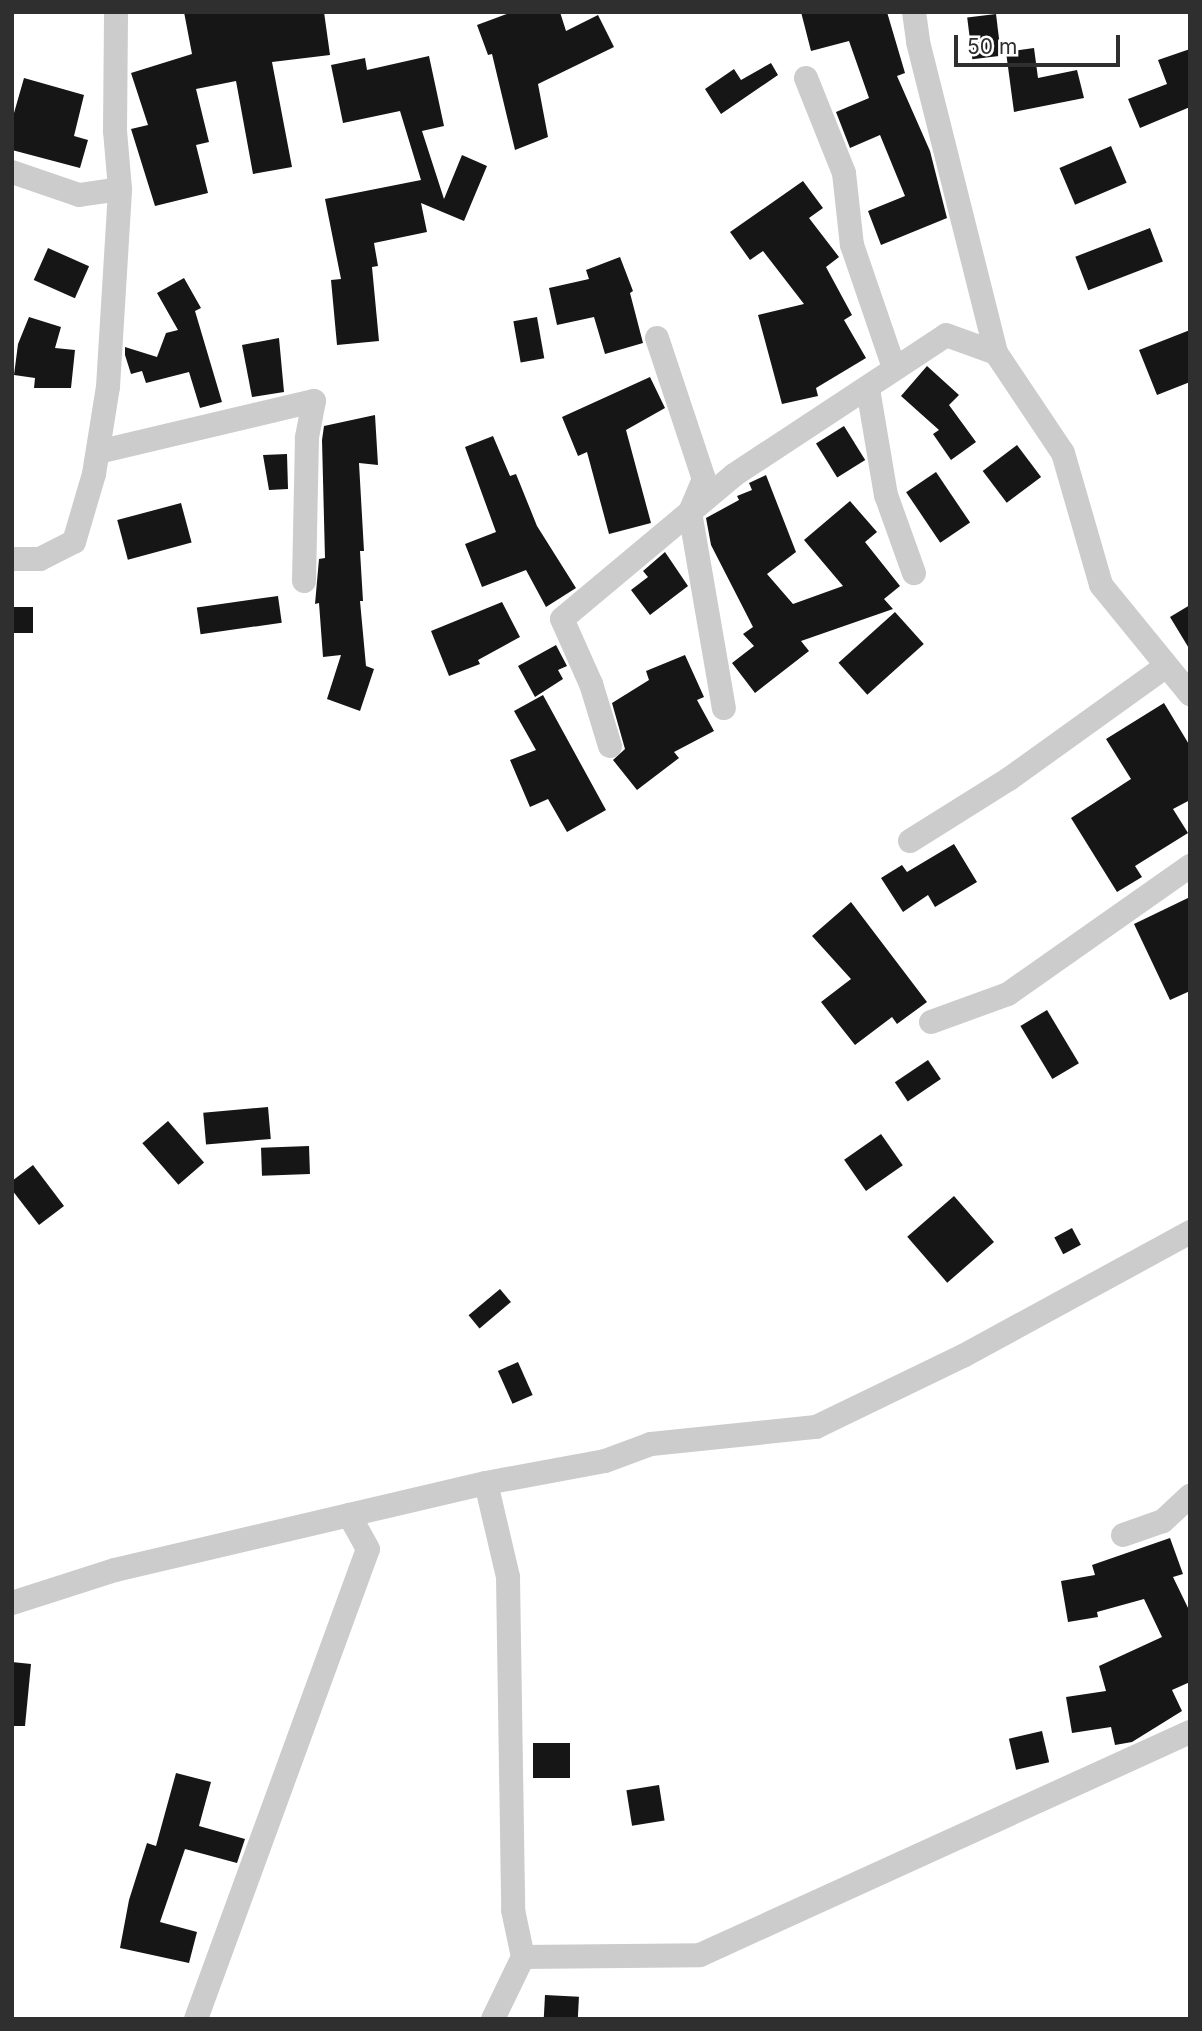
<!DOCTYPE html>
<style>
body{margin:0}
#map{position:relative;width:1202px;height:2031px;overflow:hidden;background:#fff;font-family:Inter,sans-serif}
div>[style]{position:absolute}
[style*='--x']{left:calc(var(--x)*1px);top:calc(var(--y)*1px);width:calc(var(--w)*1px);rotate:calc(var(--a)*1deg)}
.building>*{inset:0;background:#161616;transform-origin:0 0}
.minor>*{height:24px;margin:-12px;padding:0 12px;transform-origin:12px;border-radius:12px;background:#ccc}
span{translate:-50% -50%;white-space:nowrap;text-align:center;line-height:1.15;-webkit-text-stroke:7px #fff;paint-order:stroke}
.frame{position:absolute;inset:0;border:14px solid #2f2f2f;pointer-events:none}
.scale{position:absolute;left:954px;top:35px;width:166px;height:32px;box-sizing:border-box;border:4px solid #2f2f2f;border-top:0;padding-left:9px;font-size:21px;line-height:24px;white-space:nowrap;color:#2f2f2f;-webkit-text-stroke:5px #fff;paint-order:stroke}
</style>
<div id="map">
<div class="building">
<i style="clip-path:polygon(184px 12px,324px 12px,330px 55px,272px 62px,292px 167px,253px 174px,236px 81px,196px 89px,209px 142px,196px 145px,208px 193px,155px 206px,131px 129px,148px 125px,131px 73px,192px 54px)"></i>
<i style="clip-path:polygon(512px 12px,560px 12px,566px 31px,598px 15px,614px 47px,538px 84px,548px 137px,515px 150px,492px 54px,488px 55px,477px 25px)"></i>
<i style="clip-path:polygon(801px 12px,887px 12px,905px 73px,897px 76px,930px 151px,947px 218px,881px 245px,868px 211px,905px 196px,880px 135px,850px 148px,836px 112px,869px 98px,849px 41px,811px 51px)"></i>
<i style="left:996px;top:14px;width:42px;height:29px;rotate:83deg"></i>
<i style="clip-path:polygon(1034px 48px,1038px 78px,1077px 70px,1084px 98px,1014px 112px,1006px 52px)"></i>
<i style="clip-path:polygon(1190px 49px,1190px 107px,1140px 128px,1128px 99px,1167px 84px,1158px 60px)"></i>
<i style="clip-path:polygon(429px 56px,444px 126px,422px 131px,444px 199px,462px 155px,487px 166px,464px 221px,421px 203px,427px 232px,374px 243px,378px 266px,372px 267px,379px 341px,337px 345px,331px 280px,341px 279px,325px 199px,421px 180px,400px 111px,343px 123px,331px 65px,365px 58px,367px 70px)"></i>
<i style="clip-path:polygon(771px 63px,778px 75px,721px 114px,705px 89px,734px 69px,741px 80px)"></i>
<i style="clip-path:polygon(24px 78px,84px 95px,74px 136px,88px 140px,80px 168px,12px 150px,12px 120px)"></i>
<i style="left:1111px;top:146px;width:40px;height:56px;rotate:67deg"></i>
<i style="clip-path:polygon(803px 181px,823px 208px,809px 218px,839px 257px,826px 267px,852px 315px,844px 320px,866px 358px,816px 388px,818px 396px,782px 404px,758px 315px,804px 304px,763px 251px,750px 260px,730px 232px)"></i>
<i style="left:1150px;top:228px;width:36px;height:80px;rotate:69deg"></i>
<i style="left:48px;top:248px;width:45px;height:35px;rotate:24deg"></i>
<i style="clip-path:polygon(620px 257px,633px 291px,630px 293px,643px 343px,605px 354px,594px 317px,557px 325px,549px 288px,589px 279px,586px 270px)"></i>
<i style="clip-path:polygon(184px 278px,201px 308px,195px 311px,222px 402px,200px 408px,189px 372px,146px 383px,142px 371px,131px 374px,125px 355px,125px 347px,157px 357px,166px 333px,178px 330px,157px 293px)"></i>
<i style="clip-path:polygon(29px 317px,61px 327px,55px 348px,75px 350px,71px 388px,34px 388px,35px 378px,14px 375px,18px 344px)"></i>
<i style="left:537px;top:317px;width:42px;height:24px;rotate:80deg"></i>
<i style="clip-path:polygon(1190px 330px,1190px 382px,1157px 395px,1139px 350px)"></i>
<i style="clip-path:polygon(279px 338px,284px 392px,252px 397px,242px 345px)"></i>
<i style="clip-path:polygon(927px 366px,959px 395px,949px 405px,976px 442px,951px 460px,933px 434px,939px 430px,901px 396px)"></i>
<i style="clip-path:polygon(650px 377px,665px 408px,626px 430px,651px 523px,609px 534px,587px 452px,578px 456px,562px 417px)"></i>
<i style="clip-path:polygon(375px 415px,378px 465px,359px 463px,364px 551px,360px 551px,363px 601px,360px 601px,366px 666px,374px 669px,360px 711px,327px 699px,341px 655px,323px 657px,319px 603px,315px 604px,319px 559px,325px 558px,322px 440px,324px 426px)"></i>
<i style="left:844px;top:426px;width:40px;height:33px;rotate:58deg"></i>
<i style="clip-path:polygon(493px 436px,510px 476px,516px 474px,537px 526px,576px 588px,546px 607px,526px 570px,482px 587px,465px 544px,496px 532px,465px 447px)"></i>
<i style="left:1017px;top:445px;width:40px;height:43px;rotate:53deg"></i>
<i style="clip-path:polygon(287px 454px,288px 489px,269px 490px,263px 455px)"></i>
<i style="left:936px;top:472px;width:61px;height:36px;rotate:56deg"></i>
<i style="clip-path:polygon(766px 475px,796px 552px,767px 574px,793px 604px,843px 586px,804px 540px,850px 501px,877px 532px,865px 542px,900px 586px,884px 599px,893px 609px,801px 641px,809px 651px,755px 693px,732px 663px,754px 646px,743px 634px,753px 627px,711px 545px,706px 518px,739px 500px,737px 496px,752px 490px,749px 483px)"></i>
<i style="left:181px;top:503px;width:41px;height:66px;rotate:75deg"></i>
<i style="clip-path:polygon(665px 552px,688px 586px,650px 615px,631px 590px,648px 577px,643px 571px)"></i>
<i style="left:278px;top:596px;width:27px;height:82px;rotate:82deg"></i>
<i style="clip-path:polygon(502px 602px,520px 637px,478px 660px,480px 664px,449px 676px,431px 631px)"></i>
<i style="clip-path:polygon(1190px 605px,1190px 650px,1170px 617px)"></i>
<i style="left:12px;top:607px;width:21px;height:26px"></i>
<i style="left:895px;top:612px;width:43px;height:76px;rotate:48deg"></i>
<i style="clip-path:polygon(556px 645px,567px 666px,558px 670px,563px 679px,535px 697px,518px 666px)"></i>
<i style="clip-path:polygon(685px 655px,704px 697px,697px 700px,714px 731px,674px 752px,679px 758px,637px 790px,613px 760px,625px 749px,612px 703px,649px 680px,646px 671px)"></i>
<i style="clip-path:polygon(543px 695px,606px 810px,567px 832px,548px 799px,530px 807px,510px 760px,536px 750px,514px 711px)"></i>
<i style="clip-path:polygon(1164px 703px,1190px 746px,1190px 800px,1173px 809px,1188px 833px,1135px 866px,1142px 877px,1117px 892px,1071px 818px,1131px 779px,1106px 739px)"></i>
<i style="clip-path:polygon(954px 844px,977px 882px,935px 907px,928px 895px,903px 912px,881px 878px,902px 865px,907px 872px)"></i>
<i style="clip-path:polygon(1190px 897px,1190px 991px,1170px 1000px,1134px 924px)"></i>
<i style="clip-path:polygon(851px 902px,927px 1002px,897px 1024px,892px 1017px,855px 1045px,821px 1002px,851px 979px,812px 936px)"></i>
<i style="left:1047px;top:1010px;width:62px;height:31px;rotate:59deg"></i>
<i style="left:928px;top:1060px;width:23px;height:40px;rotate:56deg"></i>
<i style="left:268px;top:1107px;width:32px;height:65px;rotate:85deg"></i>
<i style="left:168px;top:1121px;width:55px;height:34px;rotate:49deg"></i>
<i style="left:881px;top:1134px;width:38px;height:45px;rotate:55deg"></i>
<i style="left:309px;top:1146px;width:28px;height:48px;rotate:88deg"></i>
<i style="clip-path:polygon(33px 1165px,64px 1206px,39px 1225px,12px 1190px,12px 1181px)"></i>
<i style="left:954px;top:1196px;width:61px;height:62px;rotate:49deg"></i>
<i style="left:1072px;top:1228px;width:19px;height:20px;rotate:62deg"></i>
<i style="left:500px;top:1289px;width:17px;height:41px;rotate:50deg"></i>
<i style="left:518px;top:1362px;width:36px;height:22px;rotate:66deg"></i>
<i style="clip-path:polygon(1170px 1538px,1183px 1574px,1173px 1577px,1190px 1612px,1190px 1682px,1172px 1690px,1182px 1711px,1132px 1742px,1115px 1745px,1111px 1727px,1072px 1733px,1066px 1697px,1106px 1691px,1099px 1666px,1162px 1637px,1144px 1599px,1097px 1612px,1098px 1617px,1068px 1622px,1061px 1581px,1095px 1575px,1092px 1565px)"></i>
<i style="clip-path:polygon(12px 1662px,31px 1664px,25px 1726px,12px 1726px)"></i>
<i style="left:1042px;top:1731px;width:32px;height:34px;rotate:77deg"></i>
<i style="left:533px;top:1743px;width:37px;height:35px"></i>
<i style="clip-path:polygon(176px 1773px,211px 1782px,199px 1826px,245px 1839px,237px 1863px,185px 1849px,160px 1922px,197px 1932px,189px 1963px,120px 1948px,129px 1900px,147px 1843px,156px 1846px)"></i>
<i style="left:659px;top:1785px;width:36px;height:33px;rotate:81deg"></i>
<i style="left:545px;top:1995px;width:34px;height:23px;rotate:3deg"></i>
</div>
<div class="minor">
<i style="--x:914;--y:12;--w:30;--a:82"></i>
<i style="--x:918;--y:42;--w:321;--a:75.9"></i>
<i style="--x:806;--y:78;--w:102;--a:68.2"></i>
<i style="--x:844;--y:173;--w:72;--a:83.7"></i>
<i style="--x:852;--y:245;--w:130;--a:71.1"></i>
<i style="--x:12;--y:172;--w:71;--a:18.9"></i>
<i style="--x:79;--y:195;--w:41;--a:-8.3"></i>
<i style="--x:120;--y:189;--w:58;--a:-94.9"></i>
<i style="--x:115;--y:131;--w:119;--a:-89.5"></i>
<i style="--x:657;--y:338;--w:149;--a:71.6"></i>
<i style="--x:704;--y:479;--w:36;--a:113"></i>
<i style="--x:690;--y:512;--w:199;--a:80.2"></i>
<i style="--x:868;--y:389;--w:108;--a:80.4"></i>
<i style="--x:886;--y:495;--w:83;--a:70.3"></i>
<i style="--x:98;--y:452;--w:222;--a:-13.3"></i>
<i style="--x:314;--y:401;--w:38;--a:101"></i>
<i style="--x:307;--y:438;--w:143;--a:91.2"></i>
<i style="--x:12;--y:559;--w:28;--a:0"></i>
<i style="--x:40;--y:559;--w:38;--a:-27"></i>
<i style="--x:74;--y:542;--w:71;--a:-73.6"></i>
<i style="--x:94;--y:474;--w:88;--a:-80.9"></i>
<i style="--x:108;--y:387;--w:198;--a:-86.5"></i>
<i style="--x:610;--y:746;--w:65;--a:-107"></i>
<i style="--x:591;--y:684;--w:71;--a:-114"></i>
<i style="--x:562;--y:619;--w:224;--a:-39.9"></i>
<i style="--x:734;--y:475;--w:254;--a:-33.4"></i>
<i style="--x:946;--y:335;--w:53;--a:19.8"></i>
<i style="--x:996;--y:353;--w:120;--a:56.2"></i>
<i style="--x:1063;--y:453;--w:137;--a:73.9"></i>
<i style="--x:1101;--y:585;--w:141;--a:50.8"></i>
<i style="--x:910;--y:841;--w:117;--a:-32.1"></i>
<i style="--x:1009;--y:779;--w:192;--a:-35.7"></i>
<i style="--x:931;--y:1022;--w:82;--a:-20"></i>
<i style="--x:1008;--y:994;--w:223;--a:-35.1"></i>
<i style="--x:486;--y:1483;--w:97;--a:76.8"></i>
<i style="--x:508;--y:1577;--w:333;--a:89.1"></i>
<i style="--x:513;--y:1910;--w:48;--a:78"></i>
<i style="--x:523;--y:1957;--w:69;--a:115.8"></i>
<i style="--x:1123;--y:1535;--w:42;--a:-19.3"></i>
<i style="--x:1163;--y:1521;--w:37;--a:-43"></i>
<i style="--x:12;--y:1603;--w:108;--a:-17.8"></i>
<i style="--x:115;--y:1570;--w:381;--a:-13.2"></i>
<i style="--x:486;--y:1483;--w:121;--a:-10.5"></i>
<i style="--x:605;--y:1461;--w:49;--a:-20.3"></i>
<i style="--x:651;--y:1444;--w:166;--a:-5.9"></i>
<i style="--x:816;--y:1427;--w:163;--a:-25.8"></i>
<i style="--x:963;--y:1356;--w:259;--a:-28.6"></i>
<i style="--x:523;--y:1957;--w:177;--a:-0.6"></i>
<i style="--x:700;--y:1955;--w:538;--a:-24.47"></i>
<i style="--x:196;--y:2019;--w:500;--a:-69.9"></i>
<i style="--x:368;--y:1549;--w:39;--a:-119"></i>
</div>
<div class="frame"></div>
<div class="scale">50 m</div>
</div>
